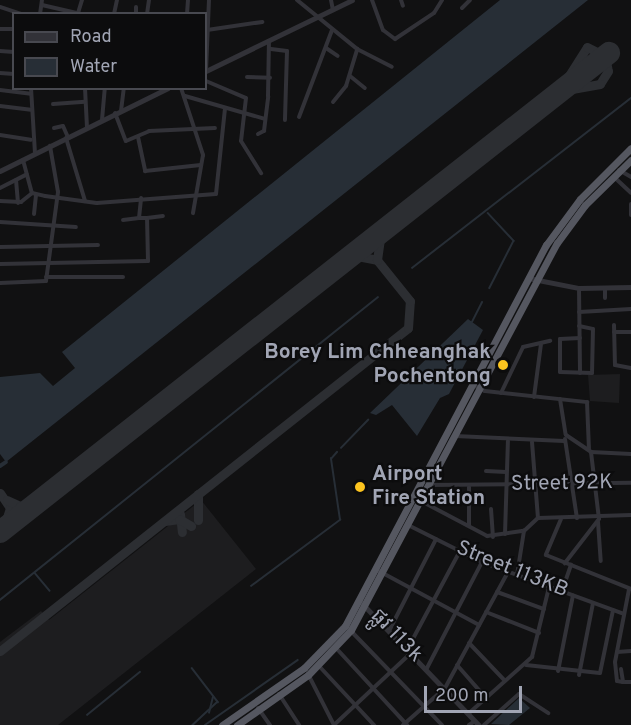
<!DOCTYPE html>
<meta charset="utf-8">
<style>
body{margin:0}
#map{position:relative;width:631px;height:725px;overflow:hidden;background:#111112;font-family:Overpass,"Noto Sans Khmer",sans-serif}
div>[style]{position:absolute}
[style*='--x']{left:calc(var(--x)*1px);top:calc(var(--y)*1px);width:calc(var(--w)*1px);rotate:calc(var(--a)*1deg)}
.built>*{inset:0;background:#1d1d1f}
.water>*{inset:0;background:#272e36}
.stream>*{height:1.5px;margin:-0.75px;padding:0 0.75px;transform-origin:0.75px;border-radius:0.75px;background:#272e36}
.canal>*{height:4px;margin:-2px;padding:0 2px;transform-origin:2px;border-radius:2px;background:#272e36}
.taxiway>*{height:9px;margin:-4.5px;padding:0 4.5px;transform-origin:4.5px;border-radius:4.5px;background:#2c2e32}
.runway>*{height:22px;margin:-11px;padding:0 11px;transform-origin:11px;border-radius:11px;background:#2c2e32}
.minor>*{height:4px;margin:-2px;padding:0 2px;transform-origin:2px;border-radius:2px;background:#323238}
.tertiary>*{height:4.5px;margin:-2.25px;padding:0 2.25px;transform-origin:2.25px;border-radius:2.25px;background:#323238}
.trunk>*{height:7px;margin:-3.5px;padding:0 3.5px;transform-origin:3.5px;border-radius:3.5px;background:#555760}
.dots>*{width:16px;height:16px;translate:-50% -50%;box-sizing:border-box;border:3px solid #0c0c0d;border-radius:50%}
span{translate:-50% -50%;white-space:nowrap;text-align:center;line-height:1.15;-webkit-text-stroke:4.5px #0c0c0d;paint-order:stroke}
.poi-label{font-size:21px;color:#a1a5b4;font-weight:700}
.right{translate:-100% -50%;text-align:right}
.left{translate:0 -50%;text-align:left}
.street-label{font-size:21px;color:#a1a5b4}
.legend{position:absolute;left:12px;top:12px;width:195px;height:78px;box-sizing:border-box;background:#0c0c0d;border:2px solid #484950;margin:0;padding:8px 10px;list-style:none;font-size:18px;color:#a1a5b4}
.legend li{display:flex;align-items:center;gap:12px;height:30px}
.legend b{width:30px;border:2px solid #484950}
.scale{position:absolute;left:424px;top:686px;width:98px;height:27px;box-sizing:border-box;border:3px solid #a1a5b4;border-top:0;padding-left:8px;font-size:18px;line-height:21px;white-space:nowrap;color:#a1a5b4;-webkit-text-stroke:4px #0c0c0d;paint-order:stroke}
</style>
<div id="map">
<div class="built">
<i style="clip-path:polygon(620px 374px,619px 403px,590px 401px,588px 375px)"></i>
<i style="clip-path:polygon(201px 500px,256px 569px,58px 725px,0 725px,0 642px,41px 611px,49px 620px)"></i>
</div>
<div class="water">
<i style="clip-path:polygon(500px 0,588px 0,6px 462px,0 454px,0 377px,40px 373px,53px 386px,75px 368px,62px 352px)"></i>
<i style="clip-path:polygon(468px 319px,483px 330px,449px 394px,440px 398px,417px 436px,392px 405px,376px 415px,370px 413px)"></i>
<i style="clip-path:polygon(519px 698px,530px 708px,509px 725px,491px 724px)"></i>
</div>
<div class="stream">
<i style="--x:488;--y:213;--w:38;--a:47"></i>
<i style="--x:514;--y:241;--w:53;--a:117.1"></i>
<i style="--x:412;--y:268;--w:277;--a:-37.8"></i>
<i style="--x:472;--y:322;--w:22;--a:-63"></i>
<i style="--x:341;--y:448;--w:39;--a:-46"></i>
<i style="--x:35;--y:573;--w:23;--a:50"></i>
<i style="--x:251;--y:586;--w:111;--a:-36.6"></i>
<i style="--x:340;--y:520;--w:62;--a:-98.4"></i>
<i style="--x:331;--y:459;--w:9;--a:-49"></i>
<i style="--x:0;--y:600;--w:484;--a:-38.7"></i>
<i style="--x:192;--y:668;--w:43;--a:52.6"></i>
<i style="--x:218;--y:702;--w:34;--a:137"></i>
<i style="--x:209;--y:713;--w:16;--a:-76"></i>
<i style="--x:87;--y:715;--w:68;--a:-39.1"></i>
<i style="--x:205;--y:725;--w:113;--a:-35"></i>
</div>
<div class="canal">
<i style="--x:0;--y:466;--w:7;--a:-34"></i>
</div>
<div class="taxiway">
<i style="--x:558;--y:93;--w:54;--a:-57.8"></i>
<i style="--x:587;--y:47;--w:20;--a:27"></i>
<i style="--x:605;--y:56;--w:15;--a:79"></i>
<i style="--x:608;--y:71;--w:15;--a:122"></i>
<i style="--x:600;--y:84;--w:40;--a:170"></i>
<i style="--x:352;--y:255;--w:25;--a:11"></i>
<i style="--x:0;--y:493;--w:18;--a:56"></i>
<i style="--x:10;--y:508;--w:22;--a:108"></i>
<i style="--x:198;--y:494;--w:26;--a:90"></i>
<i style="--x:7;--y:500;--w:14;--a:25"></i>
<i style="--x:20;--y:506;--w:16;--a:-11"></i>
<i style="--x:180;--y:514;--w:18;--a:84"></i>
<i style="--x:165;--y:521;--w:14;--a:-8"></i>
<i style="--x:179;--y:519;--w:14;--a:30"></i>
<i style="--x:0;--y:651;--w:520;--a:-38.37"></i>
<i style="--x:408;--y:328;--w:27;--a:-86"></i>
<i style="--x:410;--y:301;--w:53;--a:-128.8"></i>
<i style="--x:377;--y:260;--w:28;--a:-82"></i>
</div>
<div class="runway">
<i style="--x:0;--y:532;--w:775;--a:-38.19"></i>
</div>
<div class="minor">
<i style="--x:297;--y:0;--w:77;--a:39.2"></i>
<i style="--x:357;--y:49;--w:39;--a:27"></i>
<i style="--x:331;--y:0;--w:10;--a:79"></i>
<i style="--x:372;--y:0;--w:32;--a:70"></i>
<i style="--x:383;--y:30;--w:15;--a:37"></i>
<i style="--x:395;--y:39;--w:47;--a:-33.7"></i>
<i style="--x:434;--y:13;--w:15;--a:-58"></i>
<i style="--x:401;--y:0;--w:6;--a:72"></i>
<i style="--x:42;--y:5;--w:40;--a:13"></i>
<i style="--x:0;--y:7;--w:22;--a:18"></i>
<i style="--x:462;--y:8;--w:11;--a:-45"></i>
<i style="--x:78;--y:13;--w:14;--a:-73"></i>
<i style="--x:40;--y:14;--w:14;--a:-82"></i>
<i style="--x:114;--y:14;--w:14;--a:-78"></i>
<i style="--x:136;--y:14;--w:7;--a:-90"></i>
<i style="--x:147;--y:14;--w:14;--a:-82"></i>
<i style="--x:187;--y:14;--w:14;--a:-86"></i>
<i style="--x:0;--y:29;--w:14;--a:0"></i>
<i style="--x:207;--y:30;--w:56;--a:-8.3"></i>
<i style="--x:326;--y:48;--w:14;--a:34"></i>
<i style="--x:271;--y:49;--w:16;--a:7"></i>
<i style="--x:287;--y:51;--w:69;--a:91.7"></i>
<i style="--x:0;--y:51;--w:14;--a:4"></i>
<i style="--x:206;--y:71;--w:71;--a:-87.6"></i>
<i style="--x:0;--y:73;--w:14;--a:4"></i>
<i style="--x:350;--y:76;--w:19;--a:39"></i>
<i style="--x:247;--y:77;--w:23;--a:2"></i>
<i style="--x:206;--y:81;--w:43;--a:23"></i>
<i style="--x:246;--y:98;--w:43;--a:96.6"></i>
<i style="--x:241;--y:141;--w:38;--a:58"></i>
<i style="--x:31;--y:88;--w:66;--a:86.5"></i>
<i style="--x:85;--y:88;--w:40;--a:87.1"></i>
<i style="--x:181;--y:88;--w:71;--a:71.8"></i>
<i style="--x:203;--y:155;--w:59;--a:99.8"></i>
<i style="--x:0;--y:90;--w:31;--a:7"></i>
<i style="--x:185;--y:96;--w:83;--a:16"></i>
<i style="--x:333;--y:102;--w:21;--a:-51"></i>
<i style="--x:346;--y:86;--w:39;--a:-73"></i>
<i style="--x:53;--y:104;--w:32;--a:-4"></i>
<i style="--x:0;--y:106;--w:31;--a:7"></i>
<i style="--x:121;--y:111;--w:23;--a:-83"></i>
<i style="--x:115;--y:113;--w:30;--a:69"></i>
<i style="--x:126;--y:141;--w:25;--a:-23"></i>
<i style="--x:149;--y:131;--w:66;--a:-2.6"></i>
<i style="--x:299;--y:117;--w:93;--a:-69.2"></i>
<i style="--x:102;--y:120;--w:32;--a:-85"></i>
<i style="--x:54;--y:128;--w:9;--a:-13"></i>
<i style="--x:63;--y:126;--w:12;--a:66"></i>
<i style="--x:258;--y:134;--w:7;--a:-27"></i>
<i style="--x:264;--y:131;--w:35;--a:-83"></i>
<i style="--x:268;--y:96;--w:55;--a:-89"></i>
<i style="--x:0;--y:135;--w:31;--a:9"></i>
<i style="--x:138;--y:137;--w:35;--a:78"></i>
<i style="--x:145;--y:171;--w:56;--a:-6.1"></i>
<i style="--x:66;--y:138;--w:66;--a:73.2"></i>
<i style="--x:23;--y:160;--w:34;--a:75"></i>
<i style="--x:32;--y:193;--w:13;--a:13"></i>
<i style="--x:45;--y:196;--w:52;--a:7.7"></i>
<i style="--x:97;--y:203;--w:119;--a:-4.3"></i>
<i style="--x:216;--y:194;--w:85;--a:-84"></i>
<i style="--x:619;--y:170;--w:14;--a:30"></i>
<i style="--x:614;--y:177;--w:23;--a:43"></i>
<i style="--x:16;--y:180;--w:23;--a:85"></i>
<i style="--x:0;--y:188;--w:30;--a:-27"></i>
<i style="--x:0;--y:201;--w:21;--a:3"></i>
<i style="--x:21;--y:202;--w:14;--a:-39"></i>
<i style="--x:631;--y:204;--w:11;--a:90"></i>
<i style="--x:34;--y:214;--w:19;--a:-84"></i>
<i style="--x:147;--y:218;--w:16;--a:-7"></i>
<i style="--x:123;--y:220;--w:16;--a:-7"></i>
<i style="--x:139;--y:218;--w:20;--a:-84"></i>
<i style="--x:0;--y:222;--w:76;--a:3.8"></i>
<i style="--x:0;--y:247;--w:98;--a:-1.2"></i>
<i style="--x:0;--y:264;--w:148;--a:-1.2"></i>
<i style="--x:148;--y:261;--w:43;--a:-91.3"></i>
<i style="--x:147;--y:218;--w:8;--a:180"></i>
<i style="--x:46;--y:277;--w:77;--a:0"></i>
<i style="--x:0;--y:283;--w:46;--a:-2.5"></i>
<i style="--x:46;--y:281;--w:90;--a:-82.3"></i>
<i style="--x:58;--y:192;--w:47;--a:-99.9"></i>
<i style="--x:579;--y:288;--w:85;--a:89.3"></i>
<i style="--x:605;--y:298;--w:10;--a:-90"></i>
<i style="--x:579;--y:312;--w:52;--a:-3.3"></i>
<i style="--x:614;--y:325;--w:40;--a:88.6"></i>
<i style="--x:615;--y:365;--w:16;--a:11"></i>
<i style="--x:579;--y:326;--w:14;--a:12"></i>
<i style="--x:593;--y:329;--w:44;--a:91.3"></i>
<i style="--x:592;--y:373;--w:32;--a:-178"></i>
<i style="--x:560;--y:372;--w:33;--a:-90"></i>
<i style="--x:560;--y:339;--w:20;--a:-3"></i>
<i style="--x:614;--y:332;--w:17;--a:0"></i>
<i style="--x:473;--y:385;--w:13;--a:27"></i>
<i style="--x:485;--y:391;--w:103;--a:6.2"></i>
<i style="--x:587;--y:402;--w:47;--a:87.6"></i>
<i style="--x:501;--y:393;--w:51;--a:-64.4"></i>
<i style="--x:523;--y:347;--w:28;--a:-13"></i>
<i style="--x:534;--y:397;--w:53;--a:-82.5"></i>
<i style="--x:560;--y:399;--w:36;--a:81"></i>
<i style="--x:566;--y:435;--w:30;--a:34"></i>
<i style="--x:591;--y:452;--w:67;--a:83.2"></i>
<i style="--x:599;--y:519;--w:56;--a:127.7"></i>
<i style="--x:455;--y:436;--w:109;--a:2.6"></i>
<i style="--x:565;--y:439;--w:80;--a:81.4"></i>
<i style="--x:532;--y:442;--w:76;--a:85.5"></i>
<i style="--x:591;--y:452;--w:40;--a:2.9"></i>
<i style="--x:486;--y:471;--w:20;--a:3"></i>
<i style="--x:428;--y:485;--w:203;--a:-0.6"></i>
<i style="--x:421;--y:501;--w:75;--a:27.9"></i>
<i style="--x:487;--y:536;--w:37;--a:-8"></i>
<i style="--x:491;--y:509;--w:28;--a:86"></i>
<i style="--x:561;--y:519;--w:39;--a:113"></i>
<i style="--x:546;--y:555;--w:92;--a:21.8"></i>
<i style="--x:598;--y:522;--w:39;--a:86"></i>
<i style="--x:408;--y:525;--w:83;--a:26.6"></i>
<i style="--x:482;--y:562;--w:151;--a:20.1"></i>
<i style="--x:469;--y:525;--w:38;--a:-90"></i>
<i style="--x:505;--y:534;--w:93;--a:-88.2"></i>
<i style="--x:377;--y:570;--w:116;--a:28.3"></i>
<i style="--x:517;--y:575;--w:45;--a:-81"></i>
<i style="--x:524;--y:531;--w:19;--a:-43"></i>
<i style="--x:538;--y:518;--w:93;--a:-1.8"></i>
<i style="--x:562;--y:591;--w:28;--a:-71"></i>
<i style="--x:497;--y:592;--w:50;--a:19.9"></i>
<i style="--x:486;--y:612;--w:57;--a:21.6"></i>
<i style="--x:390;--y:629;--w:101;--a:-62.9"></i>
<i style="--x:350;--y:630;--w:132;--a:45.9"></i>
<i style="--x:469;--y:643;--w:52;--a:46.5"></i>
<i style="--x:336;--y:648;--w:105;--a:47.3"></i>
<i style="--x:408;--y:648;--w:110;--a:-61.8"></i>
<i style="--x:617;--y:652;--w:14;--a:-4"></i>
<i style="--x:457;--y:665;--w:44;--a:48.7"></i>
<i style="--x:526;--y:665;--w:74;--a:6.2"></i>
<i style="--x:600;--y:673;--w:64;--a:-78.3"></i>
<i style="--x:319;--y:666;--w:81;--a:47"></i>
<i style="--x:427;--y:668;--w:119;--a:-62.6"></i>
<i style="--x:621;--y:669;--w:13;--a:81"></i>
<i style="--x:623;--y:682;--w:8;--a:0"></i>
<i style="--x:558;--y:671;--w:77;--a:-78.8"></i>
<i style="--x:308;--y:674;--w:57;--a:63"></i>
<i style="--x:579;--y:675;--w:73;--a:-79"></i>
<i style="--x:623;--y:682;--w:6;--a:-171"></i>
<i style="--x:617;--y:681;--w:19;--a:-96"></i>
<i style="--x:615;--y:662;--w:74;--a:-79.1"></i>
<i style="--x:279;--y:694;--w:37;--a:57"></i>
<i style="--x:258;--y:708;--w:21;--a:55"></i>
<i style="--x:468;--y:714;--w:86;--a:-41.7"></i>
<i style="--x:532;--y:657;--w:72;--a:-76.3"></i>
<i style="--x:334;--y:725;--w:105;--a:-43.1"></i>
<i style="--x:403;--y:725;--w:56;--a:-41.4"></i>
<i style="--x:445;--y:688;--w:132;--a:-61.5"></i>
<i style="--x:469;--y:725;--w:7;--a:-34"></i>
<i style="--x:484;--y:725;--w:47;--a:-41.5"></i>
<i style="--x:519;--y:694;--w:35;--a:33"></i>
</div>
<div class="tertiary">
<i style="--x:206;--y:71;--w:162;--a:-25.9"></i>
<i style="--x:0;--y:171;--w:187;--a:-26.3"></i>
<i style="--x:528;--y:278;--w:52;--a:11.1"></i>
<i style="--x:579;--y:288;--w:52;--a:-1.1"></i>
<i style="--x:362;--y:603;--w:169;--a:46.2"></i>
</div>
<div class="trunk">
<i style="--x:222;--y:725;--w:100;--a:-34.8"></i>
<i style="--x:304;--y:668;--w:59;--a:-45.7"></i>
<i style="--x:345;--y:626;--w:431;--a:-62.2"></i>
<i style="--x:546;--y:245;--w:57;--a:-53.5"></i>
<i style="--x:580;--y:199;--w:72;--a:-45"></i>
<i style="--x:237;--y:725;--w:87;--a:-35.2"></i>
<i style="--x:308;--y:675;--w:62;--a:-46.3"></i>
<i style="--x:351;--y:630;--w:438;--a:-62"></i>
<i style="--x:557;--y:243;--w:47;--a:-53.6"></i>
<i style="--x:585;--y:205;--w:64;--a:-44.4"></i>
</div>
<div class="dots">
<i style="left:503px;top:365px;background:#fcc41f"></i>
<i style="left:360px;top:487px;background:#fcc41f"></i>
</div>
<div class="poi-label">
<span class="right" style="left:491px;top:365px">Borey Lim Chheanghak<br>Pochentong</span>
<span class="left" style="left:372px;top:487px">Airport<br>Fire Station</span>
</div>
<div class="street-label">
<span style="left:562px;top:484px;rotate:-1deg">Street 92K</span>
<span style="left:512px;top:570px;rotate:22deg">Street 113KB</span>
<span style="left:396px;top:636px;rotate:46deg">ផ្លូវ 113k</span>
</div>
<ul class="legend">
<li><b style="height:8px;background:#323238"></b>Road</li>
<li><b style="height:16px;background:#272e36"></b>Water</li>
</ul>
<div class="scale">200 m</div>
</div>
